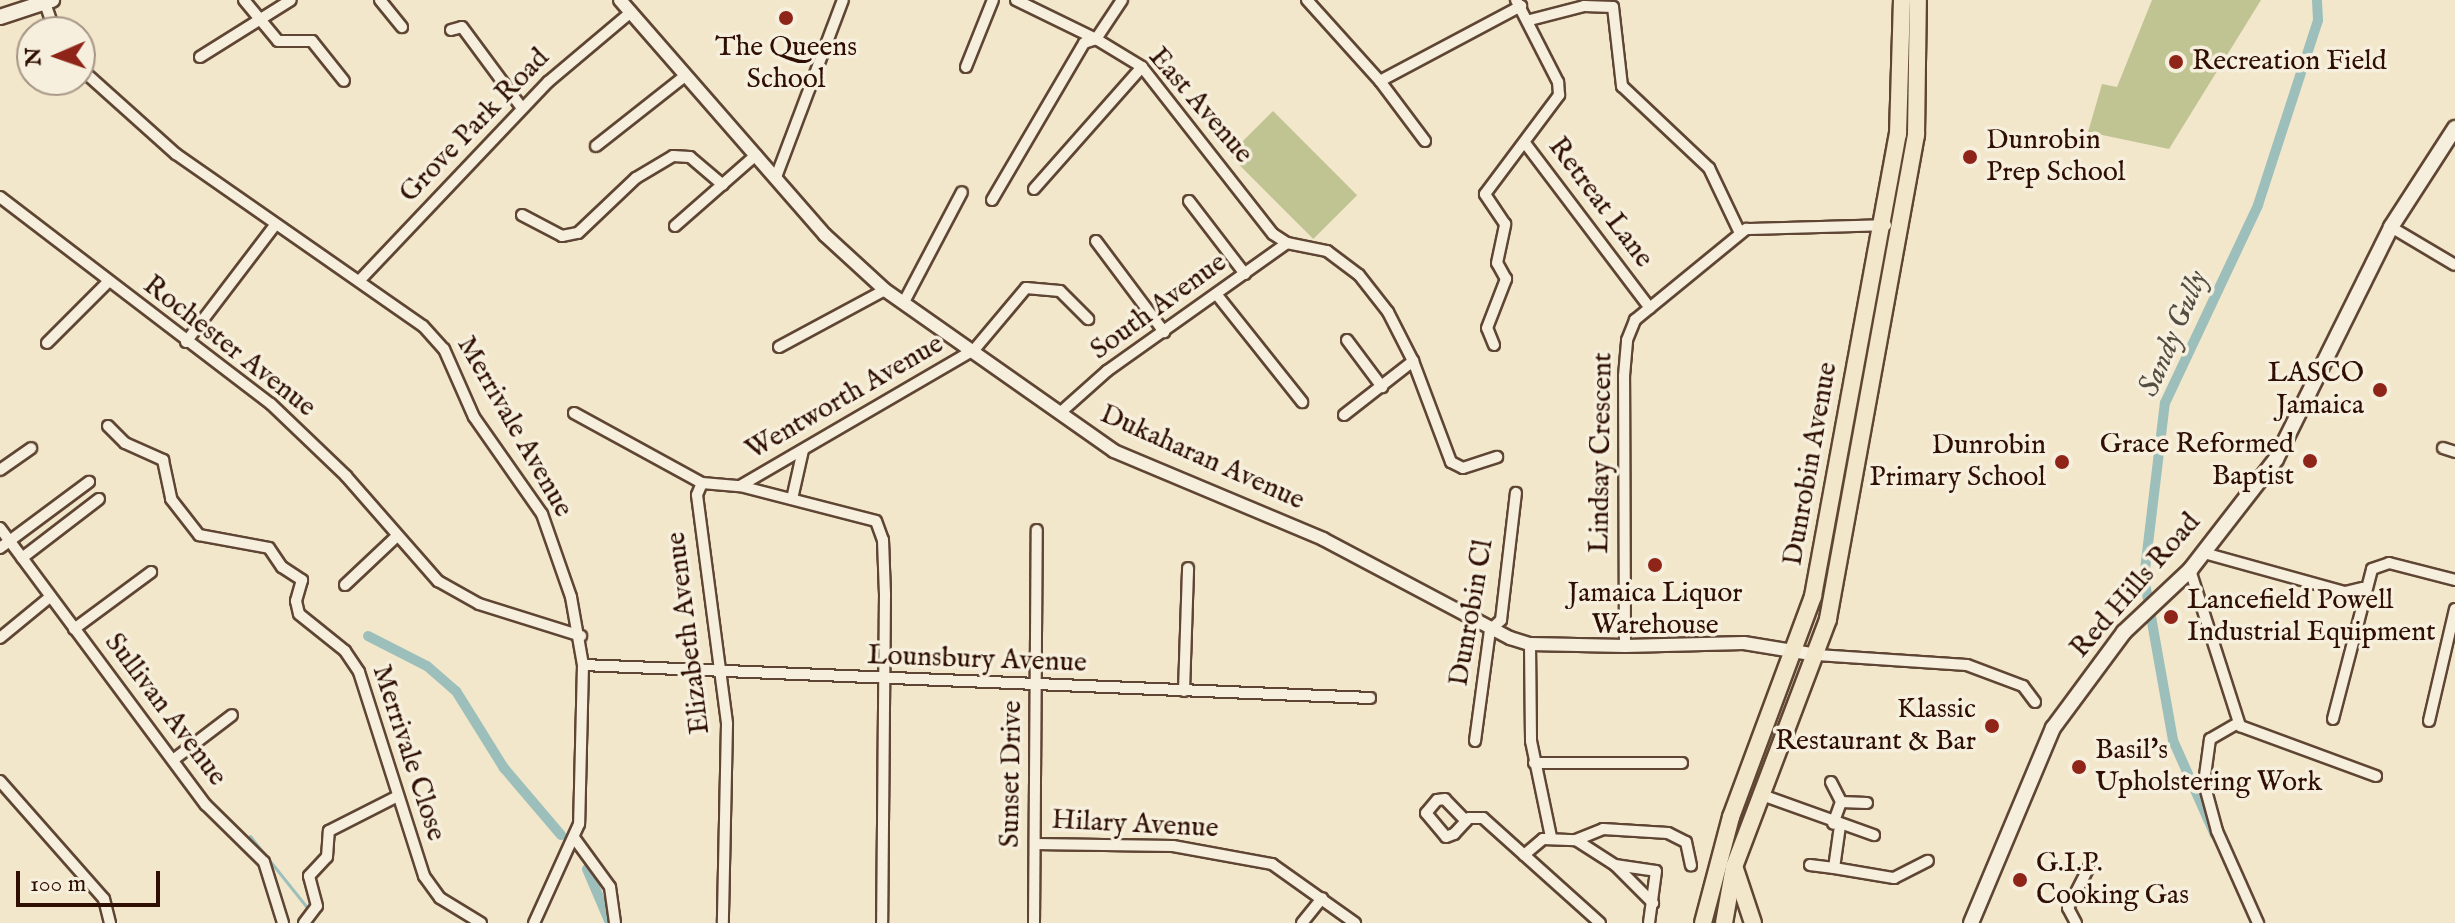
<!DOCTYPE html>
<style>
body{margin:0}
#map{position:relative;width:2455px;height:923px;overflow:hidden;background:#f2e7ca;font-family:"IM FELL English",serif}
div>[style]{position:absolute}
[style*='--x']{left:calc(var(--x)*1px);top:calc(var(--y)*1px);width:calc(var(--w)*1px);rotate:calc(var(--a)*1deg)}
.green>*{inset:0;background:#c0c493;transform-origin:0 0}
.stream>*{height:3px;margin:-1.5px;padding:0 1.5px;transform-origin:1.5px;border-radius:1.5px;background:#9cbfbb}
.canal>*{height:10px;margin:-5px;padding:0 5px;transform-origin:5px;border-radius:5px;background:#9cbfbb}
.roads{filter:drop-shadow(2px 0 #5f4533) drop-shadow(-2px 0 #5f4533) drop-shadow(0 2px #5f4533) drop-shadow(0 -2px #5f4533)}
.minor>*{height:10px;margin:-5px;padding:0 5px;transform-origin:5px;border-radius:5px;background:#f7efdd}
.tertiary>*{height:12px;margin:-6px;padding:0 6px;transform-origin:6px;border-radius:6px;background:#f7efdd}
.secondary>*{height:14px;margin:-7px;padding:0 7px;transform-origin:7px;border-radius:7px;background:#f7efdd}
.trunk>*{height:16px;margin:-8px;padding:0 8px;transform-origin:8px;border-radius:8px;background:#f2e7ca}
.dots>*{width:22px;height:22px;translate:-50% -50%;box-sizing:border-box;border:4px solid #f7efdd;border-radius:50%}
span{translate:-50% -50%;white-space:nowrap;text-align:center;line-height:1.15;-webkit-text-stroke:7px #f7efdd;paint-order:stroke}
.poi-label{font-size:28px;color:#2e0f01}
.left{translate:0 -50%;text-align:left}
.right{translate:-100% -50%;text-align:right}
.street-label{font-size:28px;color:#2e0f01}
.water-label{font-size:30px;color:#544d42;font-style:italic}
.north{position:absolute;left:16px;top:16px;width:80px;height:80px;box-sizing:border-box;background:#f7efdd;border:2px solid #a79585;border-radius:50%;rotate:268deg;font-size:22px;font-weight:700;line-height:32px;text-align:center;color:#2e0f01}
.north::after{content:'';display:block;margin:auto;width:28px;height:36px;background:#8f2418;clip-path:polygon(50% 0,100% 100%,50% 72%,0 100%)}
.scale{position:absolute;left:16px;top:871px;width:144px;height:36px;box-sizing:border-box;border:4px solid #2e0f01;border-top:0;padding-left:10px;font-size:24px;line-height:28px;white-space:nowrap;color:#2e0f01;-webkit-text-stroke:6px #f7efdd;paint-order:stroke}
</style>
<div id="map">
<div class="green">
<i style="clip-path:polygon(2152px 0,2261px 0,2169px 149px,2088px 132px,2102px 84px,2117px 87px)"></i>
<i style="left:1273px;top:111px;width:119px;height:62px;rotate:45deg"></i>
</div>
<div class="stream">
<i style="--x:250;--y:836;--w:95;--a:51.4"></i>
</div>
<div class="canal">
<i style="--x:368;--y:636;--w:66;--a:27"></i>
<i style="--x:427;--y:666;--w:38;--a:41"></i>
<i style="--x:456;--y:691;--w:91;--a:58.1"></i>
<i style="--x:504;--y:768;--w:88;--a:49.6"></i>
<i style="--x:2215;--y:835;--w:104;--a:-113.9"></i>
<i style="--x:2173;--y:740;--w:165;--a:-100.1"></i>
<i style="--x:2144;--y:578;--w:176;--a:-83.2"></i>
<i style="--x:2165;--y:403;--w:219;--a:-64.8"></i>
<i style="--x:2258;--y:205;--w:194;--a:-72"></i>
<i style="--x:2318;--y:20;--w:20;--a:-93"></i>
<i style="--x:587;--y:869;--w:59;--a:66.9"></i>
</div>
<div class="roads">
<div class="minor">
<i style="--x:244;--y:0;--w:53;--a:50.3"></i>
<i style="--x:278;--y:41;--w:34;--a:0"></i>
<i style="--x:312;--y:41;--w:51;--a:51.3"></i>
<i style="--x:380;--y:0;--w:35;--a:51"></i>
<i style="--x:1016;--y:0;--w:89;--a:26"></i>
<i style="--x:1096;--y:39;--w:54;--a:31.3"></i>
<i style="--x:1142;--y:67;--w:212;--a:51.9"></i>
<i style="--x:1273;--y:234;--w:17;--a:33"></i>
<i style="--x:1287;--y:243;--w:41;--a:11.3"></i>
<i style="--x:1327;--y:251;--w:40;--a:37"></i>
<i style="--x:1359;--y:275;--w:47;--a:51.9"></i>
<i style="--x:1388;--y:312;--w:55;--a:63"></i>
<i style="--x:1413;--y:361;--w:108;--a:69.4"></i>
<i style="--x:1451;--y:462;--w:13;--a:27"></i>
<i style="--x:1463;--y:468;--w:36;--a:-18"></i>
<i style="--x:1307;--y:0;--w:109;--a:48"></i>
<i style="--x:1380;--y:81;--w:75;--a:53.1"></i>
<i style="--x:45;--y:3;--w:31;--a:71"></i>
<i style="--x:1530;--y:20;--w:56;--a:-14.5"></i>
<i style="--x:1584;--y:6;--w:29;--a:2"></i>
<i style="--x:1613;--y:7;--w:80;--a:83.5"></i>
<i style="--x:1622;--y:86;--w:120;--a:43.3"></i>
<i style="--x:1709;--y:168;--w:72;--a:64.5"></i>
<i style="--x:451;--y:30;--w:11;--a:-15"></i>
<i style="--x:462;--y:27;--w:101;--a:53.5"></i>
<i style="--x:200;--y:57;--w:107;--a:-32.1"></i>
<i style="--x:966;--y:67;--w:72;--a:-68.1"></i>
<i style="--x:80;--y:68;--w:129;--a:41.9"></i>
<i style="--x:176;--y:154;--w:301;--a:34.9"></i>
<i style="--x:423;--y:326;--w:31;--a:48"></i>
<i style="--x:444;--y:349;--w:74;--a:66.2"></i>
<i style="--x:474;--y:417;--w:118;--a:55"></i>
<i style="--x:542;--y:514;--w:88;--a:70.7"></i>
<i style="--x:571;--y:597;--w:69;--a:80"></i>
<i style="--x:583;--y:665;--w:159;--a:91.4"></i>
<i style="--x:579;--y:824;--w:109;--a:114.4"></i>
<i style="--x:1380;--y:81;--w:160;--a:-28"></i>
<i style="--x:1525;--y:143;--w:207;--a:52.9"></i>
<i style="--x:596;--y:146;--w:113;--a:-38.2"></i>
<i style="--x:776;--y:177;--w:189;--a:-69.3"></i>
<i style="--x:1034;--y:189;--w:163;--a:-48.5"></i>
<i style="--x:0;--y:197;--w:341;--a:37.4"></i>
<i style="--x:271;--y:404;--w:104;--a:43.8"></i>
<i style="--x:346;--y:476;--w:140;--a:48.8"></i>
<i style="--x:438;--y:581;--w:47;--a:29.3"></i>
<i style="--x:479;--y:604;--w:107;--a:17.4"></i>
<i style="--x:992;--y:200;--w:182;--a:-59.6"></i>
<i style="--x:1084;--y:43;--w:13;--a:-18"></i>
<i style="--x:1096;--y:39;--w:47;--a:-56.3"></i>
<i style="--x:1189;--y:201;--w:92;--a:52.5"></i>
<i style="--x:522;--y:215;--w:45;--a:27.7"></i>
<i style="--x:562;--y:236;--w:16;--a:-11"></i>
<i style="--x:578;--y:233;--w:80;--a:-43.5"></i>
<i style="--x:636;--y:178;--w:43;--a:-30.7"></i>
<i style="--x:673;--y:156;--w:17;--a:3"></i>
<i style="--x:690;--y:157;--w:43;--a:40.3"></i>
<i style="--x:675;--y:226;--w:108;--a:-41.2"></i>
<i style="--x:2391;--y:227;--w:74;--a:30.7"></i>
<i style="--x:1096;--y:241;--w:114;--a:53.2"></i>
<i style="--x:360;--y:280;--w:273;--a:-46.5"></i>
<i style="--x:548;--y:82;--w:109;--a:-40.1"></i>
<i style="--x:1217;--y:295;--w:137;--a:51.5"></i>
<i style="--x:904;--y:302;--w:124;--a:-62.2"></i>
<i style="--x:1347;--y:340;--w:59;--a:53.3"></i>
<i style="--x:186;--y:342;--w:148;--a:-52.7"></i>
<i style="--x:47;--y:343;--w:85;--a:-45"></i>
<i style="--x:1494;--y:345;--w:18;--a:-112"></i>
<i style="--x:1487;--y:328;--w:53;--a:-68.8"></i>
<i style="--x:1506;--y:279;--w:18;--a:-119"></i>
<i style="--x:1497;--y:263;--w:40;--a:-78"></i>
<i style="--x:1505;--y:224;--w:36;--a:-124"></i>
<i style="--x:1485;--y:194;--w:124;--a:-53.2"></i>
<i style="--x:1559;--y:95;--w:13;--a:-94"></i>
<i style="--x:1558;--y:82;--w:92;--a:-117.1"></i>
<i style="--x:779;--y:347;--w:120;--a:-28.3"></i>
<i style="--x:1061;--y:412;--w:62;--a:-41.7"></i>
<i style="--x:1107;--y:371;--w:221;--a:-35.4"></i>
<i style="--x:574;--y:413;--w:146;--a:28.7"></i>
<i style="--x:702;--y:483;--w:38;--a:5"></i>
<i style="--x:740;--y:486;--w:140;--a:14.4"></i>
<i style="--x:876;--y:521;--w:20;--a:70"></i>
<i style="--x:883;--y:540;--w:54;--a:87.9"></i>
<i style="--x:885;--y:594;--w:329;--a:90.5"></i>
<i style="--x:1344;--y:415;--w:88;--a:-38"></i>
<i style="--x:108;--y:426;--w:24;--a:45"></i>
<i style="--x:125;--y:443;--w:42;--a:24.1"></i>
<i style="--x:163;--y:460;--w:40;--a:78"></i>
<i style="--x:171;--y:499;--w:46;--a:52.1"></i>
<i style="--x:199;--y:535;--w:71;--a:10.5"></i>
<i style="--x:269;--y:548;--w:23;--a:56"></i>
<i style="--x:282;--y:567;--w:24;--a:33"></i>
<i style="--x:302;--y:580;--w:22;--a:106"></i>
<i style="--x:296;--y:601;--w:13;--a:77"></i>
<i style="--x:299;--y:614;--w:59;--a:38.8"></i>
<i style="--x:345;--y:651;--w:25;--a:56"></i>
<i style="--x:359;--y:672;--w:214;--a:72.3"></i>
<i style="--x:424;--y:876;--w:27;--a:54"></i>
<i style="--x:440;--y:898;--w:48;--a:31.4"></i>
<i style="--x:2443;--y:448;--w:13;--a:18"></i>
<i style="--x:0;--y:470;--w:38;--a:-35"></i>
<i style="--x:702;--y:483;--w:13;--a:113"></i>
<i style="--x:697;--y:495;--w:231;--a:82.5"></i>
<i style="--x:727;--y:724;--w:199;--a:91.2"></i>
<i style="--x:740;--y:486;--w:271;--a:-30.2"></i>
<i style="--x:974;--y:350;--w:81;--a:-50"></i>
<i style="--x:1026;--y:288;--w:34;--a:5"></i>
<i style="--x:1060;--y:291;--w:40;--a:45"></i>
<i style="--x:792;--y:499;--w:50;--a:-77.3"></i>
<i style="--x:0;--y:528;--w:345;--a:53.4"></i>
<i style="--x:206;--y:805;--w:81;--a:44.5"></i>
<i style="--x:264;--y:862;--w:64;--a:72.7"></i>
<i style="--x:0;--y:548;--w:111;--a:-36.6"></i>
<i style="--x:2204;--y:553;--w:146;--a:15.5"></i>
<i style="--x:2345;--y:592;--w:18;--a:-13"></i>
<i style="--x:22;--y:558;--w:97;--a:-37.5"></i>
<i style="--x:2190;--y:570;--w:164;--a:72.2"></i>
<i style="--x:2240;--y:726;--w:145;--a:20.2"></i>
<i style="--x:345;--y:585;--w:70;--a:-43.3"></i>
<i style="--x:74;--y:629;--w:96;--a:-36.5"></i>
<i style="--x:0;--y:638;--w:65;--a:-39.4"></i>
<i style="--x:1530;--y:644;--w:97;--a:89.4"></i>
<i style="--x:1531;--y:741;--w:98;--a:78.2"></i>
<i style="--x:1625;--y:646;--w:270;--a:-90.2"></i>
<i style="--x:1624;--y:376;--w:36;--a:-85"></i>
<i style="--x:1627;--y:340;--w:22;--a:-68"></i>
<i style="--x:1635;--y:320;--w:144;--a:-39.3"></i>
<i style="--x:1746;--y:229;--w:140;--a:-1.6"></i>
<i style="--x:1817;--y:655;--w:150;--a:3.8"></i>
<i style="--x:1967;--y:665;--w:60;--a:20.6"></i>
<i style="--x:2023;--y:686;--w:20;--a:53"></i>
<i style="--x:583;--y:665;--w:788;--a:2.4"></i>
<i style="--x:1184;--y:691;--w:123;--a:-88.1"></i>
<i style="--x:2333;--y:719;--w:155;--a:-75.4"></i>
<i style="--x:2372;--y:569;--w:18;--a:-19"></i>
<i style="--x:2389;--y:563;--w:68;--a:14.4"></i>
<i style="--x:2429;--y:721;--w:115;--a:-76.9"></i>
<i style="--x:2238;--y:723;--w:32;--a:150"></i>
<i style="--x:2210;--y:739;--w:44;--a:97.8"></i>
<i style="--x:2204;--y:783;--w:50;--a:74.8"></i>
<i style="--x:2217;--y:831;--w:101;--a:66"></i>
<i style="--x:1475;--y:741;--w:112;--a:-82.3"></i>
<i style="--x:1490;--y:630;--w:15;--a:-42"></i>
<i style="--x:1501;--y:620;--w:128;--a:-83.3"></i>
<i style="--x:173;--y:760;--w:74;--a:-37.3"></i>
<i style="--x:1534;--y:763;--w:148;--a:0"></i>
<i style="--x:0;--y:781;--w:157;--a:48.6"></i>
<i style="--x:104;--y:899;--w:25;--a:76"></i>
<i style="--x:1831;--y:782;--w:22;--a:63"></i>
<i style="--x:1841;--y:802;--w:23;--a:110"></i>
<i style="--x:1762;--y:795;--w:119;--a:19.7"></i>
<i style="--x:1841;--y:802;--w:26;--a:2"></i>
<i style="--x:1466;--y:821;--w:30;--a:-134"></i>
<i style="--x:1445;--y:799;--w:8;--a:173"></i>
<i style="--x:1437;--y:800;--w:17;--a:130"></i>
<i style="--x:1426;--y:813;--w:31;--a:50"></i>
<i style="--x:1446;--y:837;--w:9;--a:-21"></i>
<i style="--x:1454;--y:834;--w:22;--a:-47"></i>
<i style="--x:1469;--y:818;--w:14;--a:0"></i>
<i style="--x:1483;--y:818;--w:157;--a:41.9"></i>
<i style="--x:575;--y:839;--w:59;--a:53.9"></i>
<i style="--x:610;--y:887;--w:36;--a:82"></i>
<i style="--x:1576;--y:840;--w:29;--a:-22"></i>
<i style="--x:1603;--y:829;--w:65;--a:3.5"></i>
<i style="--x:1668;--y:833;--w:20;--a:27"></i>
<i style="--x:1686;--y:842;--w:24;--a:78"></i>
<i style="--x:1035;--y:844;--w:138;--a:0.8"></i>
<i style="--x:1173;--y:846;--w:101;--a:10.3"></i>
<i style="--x:1272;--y:864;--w:102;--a:35.4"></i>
<i style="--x:1524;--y:855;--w:25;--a:-40"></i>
<i style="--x:1543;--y:839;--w:33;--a:2"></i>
<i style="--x:1576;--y:840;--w:46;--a:32.7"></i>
<i style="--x:1615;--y:865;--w:54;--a:45"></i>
<i style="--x:1615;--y:865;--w:41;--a:8.3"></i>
<i style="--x:1656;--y:871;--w:52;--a:97.7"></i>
<i style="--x:1810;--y:865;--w:24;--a:7"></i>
<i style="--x:1834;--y:868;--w:42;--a:-81.9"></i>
<i style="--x:1834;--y:868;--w:61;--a:9.5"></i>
<i style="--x:1894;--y:878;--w:38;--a:-27"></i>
<i style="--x:304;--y:923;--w:21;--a:-53"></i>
<i style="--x:317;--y:906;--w:31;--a:-105"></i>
<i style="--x:309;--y:876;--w:26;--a:-47"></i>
<i style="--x:327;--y:857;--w:26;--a:-86"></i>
<i style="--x:329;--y:831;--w:77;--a:-26.9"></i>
<i style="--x:1034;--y:923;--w:393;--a:-89.6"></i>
<i style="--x:1302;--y:923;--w:32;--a:-51"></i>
<i style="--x:2076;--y:923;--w:17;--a:-118"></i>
<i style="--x:2068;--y:908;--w:46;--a:-62.9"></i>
</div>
<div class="tertiary">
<i style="--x:620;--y:0;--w:312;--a:48.9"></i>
<i style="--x:825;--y:235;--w:81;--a:42.5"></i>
<i style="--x:885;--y:290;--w:280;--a:35.1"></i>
<i style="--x:1114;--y:451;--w:227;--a:22.8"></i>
<i style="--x:1323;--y:539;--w:212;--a:27.9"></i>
<i style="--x:1510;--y:638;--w:21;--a:17"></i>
<i style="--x:1530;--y:644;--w:95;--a:1.2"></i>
<i style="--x:1625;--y:646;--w:119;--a:-1.4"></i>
<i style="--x:1744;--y:643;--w:74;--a:9.3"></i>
</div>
<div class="secondary">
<i style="--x:0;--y:17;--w:55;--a:-18.1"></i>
<i style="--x:1971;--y:923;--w:212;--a:-67.2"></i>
<i style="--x:2053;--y:728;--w:119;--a:-53.5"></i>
<i style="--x:2124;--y:632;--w:91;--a:-43.2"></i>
<i style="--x:2190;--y:570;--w:140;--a:-52.2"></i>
<i style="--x:2276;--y:459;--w:259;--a:-63.6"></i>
<i style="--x:2391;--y:227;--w:118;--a:-57.1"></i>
</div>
<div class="trunk">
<i style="--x:1735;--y:869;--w:57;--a:71.6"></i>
<i style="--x:1703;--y:923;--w:110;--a:-75.2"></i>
<i style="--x:1731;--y:817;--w:236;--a:-69.6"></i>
<i style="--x:1813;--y:596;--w:470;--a:-79.6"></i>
<i style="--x:1898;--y:134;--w:134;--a:-88.3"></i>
<i style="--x:1724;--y:923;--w:57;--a:-79.9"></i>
<i style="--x:1734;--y:867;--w:265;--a:-69.2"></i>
<i style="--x:1828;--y:619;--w:492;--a:-79.7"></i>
<i style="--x:1916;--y:135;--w:135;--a:-89.2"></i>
</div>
</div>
<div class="dots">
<i style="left:786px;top:18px;background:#8f2418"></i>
<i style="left:2176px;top:62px;background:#8f2418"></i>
<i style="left:1970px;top:157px;background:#8f2418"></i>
<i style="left:2380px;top:390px;background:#8f2418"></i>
<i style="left:2310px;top:461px;background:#8f2418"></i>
<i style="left:2062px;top:462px;background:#8f2418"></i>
<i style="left:1655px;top:565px;background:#8f2418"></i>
<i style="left:2171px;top:617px;background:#8f2418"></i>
<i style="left:1992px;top:726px;background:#8f2418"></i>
<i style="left:2079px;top:767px;background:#8f2418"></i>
<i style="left:2020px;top:880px;background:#8f2418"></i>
</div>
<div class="poi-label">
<span style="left:786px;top:64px">The Queens<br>School</span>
<span class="left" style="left:2192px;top:62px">Recreation Field</span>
<span class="left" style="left:1986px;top:157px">Dunrobin<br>Prep School</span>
<span class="right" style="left:2364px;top:390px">LASCO<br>Jamaica</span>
<span class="right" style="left:2294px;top:461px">Grace Reformed<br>Baptist</span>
<span class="right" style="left:2046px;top:462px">Dunrobin<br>Primary School</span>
<span style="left:1655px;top:610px">Jamaica Liquor<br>Warehouse</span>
<span class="left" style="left:2187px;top:617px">Lancefield Powell<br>Industrial Equipment</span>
<span class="right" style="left:1976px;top:726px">Klassic<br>Restaurant &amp; Bar</span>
<span class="left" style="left:2095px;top:767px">Basil's<br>Upholstering Work</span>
<span class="left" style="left:2036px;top:880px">G.I.P.<br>Cooking Gas</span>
</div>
<div class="street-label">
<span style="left:1200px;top:106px;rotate:49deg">East Avenue</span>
<span style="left:475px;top:126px;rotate:-46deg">Grove Park Road</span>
<span style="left:1600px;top:203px;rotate:53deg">Retreat Lane</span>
<span style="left:1159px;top:307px;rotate:-36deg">South Avenue</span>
<span style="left:229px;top:347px;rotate:38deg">Rochester Avenue</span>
<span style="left:845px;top:398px;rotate:-30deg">Wentworth Avenue</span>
<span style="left:514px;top:427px;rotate:60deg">Merrivale Avenue</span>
<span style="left:1602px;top:453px;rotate:-89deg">Lindsay Crescent</span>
<span style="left:1202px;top:458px;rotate:24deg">Dukaharan Avenue</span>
<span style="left:1811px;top:464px;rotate:-80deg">Dunrobin Avenue</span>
<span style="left:2136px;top:586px;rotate:-49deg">Red Hills Road</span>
<span style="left:1472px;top:613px;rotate:-80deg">Dunrobin Cl</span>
<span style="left:689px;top:633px;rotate:-97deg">Elizabeth Avenue</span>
<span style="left:977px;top:660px;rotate:2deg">Lounsbury Avenue</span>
<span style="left:165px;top:710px;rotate:53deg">Sullivan Avenue</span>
<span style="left:408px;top:753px;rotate:72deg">Merrivale Close</span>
<span style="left:1012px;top:774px;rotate:-89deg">Sunset Drive</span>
<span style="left:1135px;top:825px;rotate:3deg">Hilary Avenue</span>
</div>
<div class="water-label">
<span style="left:2174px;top:334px;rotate:-67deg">Sandy Gully</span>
</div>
<div class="north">N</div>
<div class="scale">100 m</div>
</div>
